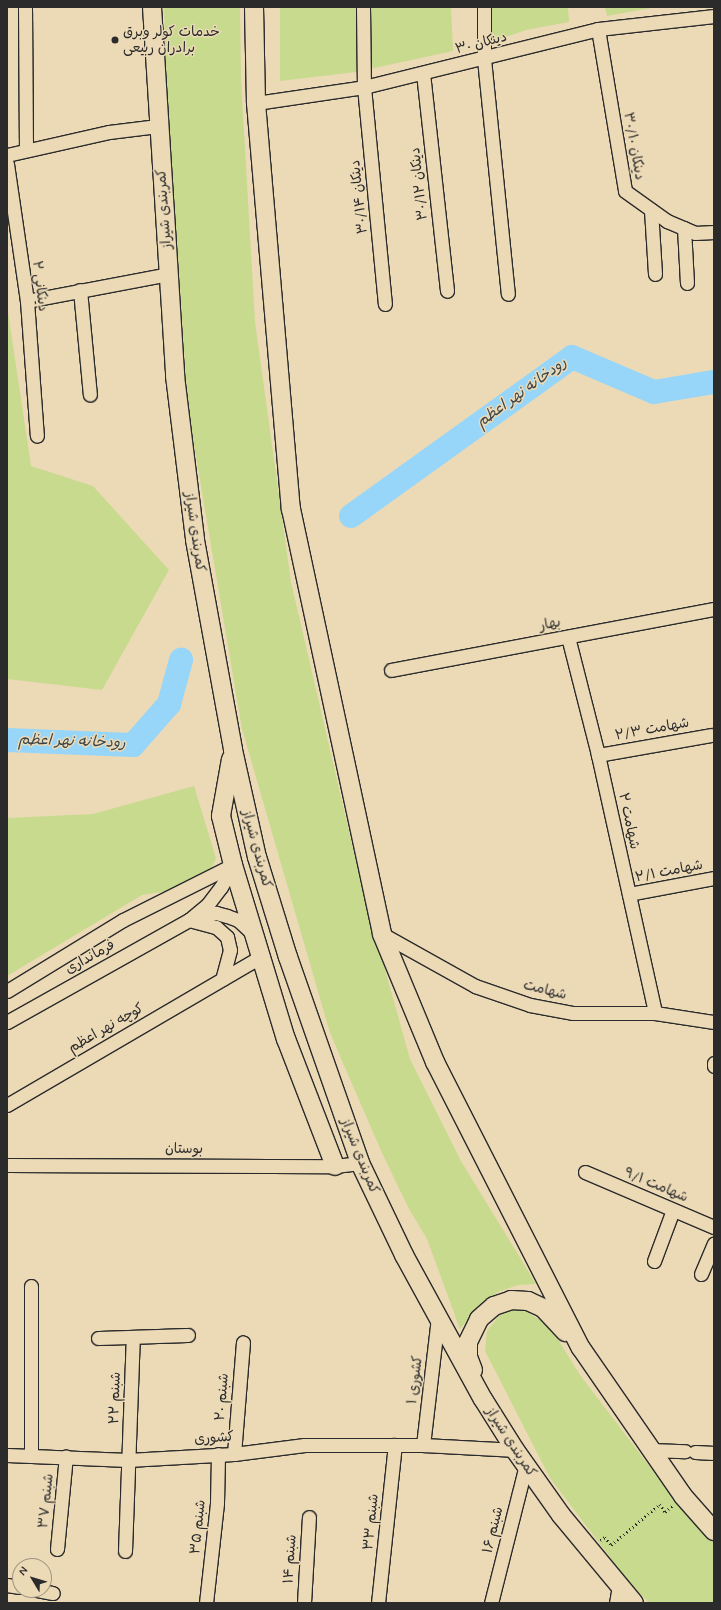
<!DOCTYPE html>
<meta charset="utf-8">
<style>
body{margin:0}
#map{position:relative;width:721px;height:1610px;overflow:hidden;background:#ecdab7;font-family:Mynerve,"Playpen Sans Arabic",sans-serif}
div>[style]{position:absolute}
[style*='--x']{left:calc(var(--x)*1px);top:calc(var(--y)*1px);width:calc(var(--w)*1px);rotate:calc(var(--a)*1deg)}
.green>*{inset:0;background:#c8da8e}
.river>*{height:24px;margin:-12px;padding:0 12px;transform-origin:12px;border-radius:12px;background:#97d6f8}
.path>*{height:2.5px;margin-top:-1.25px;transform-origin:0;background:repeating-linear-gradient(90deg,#2b2b2b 0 1px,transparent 0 4px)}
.roads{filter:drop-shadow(1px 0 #2b2b2b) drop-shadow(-1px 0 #2b2b2b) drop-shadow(0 1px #2b2b2b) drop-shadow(0 -1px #2b2b2b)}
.minor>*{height:13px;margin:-6.5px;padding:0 6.5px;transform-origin:6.5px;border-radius:6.5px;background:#ecdab7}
.highway>*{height:18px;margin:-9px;padding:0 9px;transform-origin:9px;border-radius:9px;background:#ecdab7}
.dots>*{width:11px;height:11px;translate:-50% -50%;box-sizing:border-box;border:2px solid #ecdab7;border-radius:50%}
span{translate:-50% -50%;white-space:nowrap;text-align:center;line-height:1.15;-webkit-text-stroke:3px #ecdab7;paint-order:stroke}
.poi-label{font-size:14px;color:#2b2b2b}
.left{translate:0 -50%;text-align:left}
.street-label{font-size:14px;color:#2b2b2b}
.water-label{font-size:15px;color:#3b454a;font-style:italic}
.frame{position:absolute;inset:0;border:8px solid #2b2b2b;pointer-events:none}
.north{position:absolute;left:12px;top:1558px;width:40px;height:40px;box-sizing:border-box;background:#ecdab7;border:1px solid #9f947f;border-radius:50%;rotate:308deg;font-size:11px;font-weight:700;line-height:16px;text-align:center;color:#2b2b2b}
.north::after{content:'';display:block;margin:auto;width:14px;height:18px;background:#2b2b2b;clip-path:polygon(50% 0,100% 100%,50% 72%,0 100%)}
</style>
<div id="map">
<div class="green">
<i style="clip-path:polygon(164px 7px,240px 7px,241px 79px,255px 322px,291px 582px,361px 883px,410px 1059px,461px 1161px,536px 1284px,518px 1285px,498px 1292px,478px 1307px,460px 1329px,427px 1239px,409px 1209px,382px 1153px,330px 1033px,242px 729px,188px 409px,166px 77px)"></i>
<i style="clip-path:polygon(280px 7px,451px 7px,453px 51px,356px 72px,280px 81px)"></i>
<i style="clip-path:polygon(483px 7px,568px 7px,569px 22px,526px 30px,486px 44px)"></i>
<i style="clip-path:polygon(605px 7px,657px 7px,607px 16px)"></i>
<i style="clip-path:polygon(7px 305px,31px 466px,93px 486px,169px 570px,102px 690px,7px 679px)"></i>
<i style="clip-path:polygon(194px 786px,216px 858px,211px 870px,169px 891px,142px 895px,7px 976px,7px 818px,93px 814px)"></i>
<i style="clip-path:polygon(520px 1308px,549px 1325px,580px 1375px,663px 1484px,714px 1541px,714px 1603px,649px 1603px,625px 1577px,550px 1478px,485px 1351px,487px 1331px,503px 1311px)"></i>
</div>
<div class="river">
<i style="--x:351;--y:516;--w:272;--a:-35.7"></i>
<i style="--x:572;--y:357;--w:89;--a:23.1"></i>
<i style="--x:654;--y:392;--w:61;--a:-9.5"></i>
<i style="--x:7;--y:740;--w:126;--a:2.3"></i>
<i style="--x:133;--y:745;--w:55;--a:-48.7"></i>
<i style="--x:169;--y:704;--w:46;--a:-74.7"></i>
</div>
<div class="path">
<i style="--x:600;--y:1540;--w:6;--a:-31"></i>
<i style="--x:605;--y:1537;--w:10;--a:53"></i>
<i style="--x:611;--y:1545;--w:64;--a:-39.9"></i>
<i style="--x:660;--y:1504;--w:9;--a:58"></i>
<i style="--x:665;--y:1512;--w:11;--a:-41"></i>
</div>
<div class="roads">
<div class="minor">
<i style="--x:25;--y:7;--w:142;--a:89.6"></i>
<i style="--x:363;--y:7;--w:80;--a:89.3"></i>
<i style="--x:364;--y:87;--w:218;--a:84.5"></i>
<i style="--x:484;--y:7;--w:52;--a:90"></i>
<i style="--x:484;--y:59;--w:236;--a:84.2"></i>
<i style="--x:598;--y:29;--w:164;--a:80.5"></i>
<i style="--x:625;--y:191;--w:52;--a:35.5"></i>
<i style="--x:667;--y:221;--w:30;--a:23"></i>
<i style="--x:695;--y:233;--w:19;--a:-3"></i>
<i style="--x:423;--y:73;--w:219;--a:83.7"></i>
<i style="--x:256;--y:103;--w:109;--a:-8.4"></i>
<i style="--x:364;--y:87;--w:241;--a:-13.9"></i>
<i style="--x:598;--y:29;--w:117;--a:-6.4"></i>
<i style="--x:7;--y:155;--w:105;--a:-12.7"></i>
<i style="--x:109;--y:132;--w:49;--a:-7"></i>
<i style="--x:7;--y:164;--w:138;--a:81.7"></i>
<i style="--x:27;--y:301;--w:135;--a:85.8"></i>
<i style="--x:651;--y:210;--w:64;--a:86.4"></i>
<i style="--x:684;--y:228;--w:55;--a:86.9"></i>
<i style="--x:80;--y:290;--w:105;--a:84.6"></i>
<i style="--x:27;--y:301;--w:144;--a:-10.8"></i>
<i style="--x:568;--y:637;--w:122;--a:75.7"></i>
<i style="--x:598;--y:755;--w:264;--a:77.5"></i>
<i style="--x:391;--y:670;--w:329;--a:-10.7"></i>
<i style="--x:598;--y:755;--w:115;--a:-10"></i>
<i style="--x:629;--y:894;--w:86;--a:-10.7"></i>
<i style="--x:193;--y:919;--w:24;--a:-15"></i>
<i style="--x:216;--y:913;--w:11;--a:15"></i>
<i style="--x:227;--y:916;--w:12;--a:20"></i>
<i style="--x:238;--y:920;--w:21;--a:43"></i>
<i style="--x:189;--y:920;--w:28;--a:15"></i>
<i style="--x:216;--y:927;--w:15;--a:42"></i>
<i style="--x:227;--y:937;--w:13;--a:77"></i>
<i style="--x:230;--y:950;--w:30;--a:105"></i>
<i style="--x:382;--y:934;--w:107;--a:29.2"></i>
<i style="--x:475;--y:986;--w:58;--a:19.1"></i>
<i style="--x:530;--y:1005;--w:44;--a:10.5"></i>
<i style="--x:573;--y:1013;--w:82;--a:0"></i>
<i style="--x:655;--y:1013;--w:60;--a:8.7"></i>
<i style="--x:7;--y:991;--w:136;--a:-31.5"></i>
<i style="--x:123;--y:920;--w:123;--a:-26.6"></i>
<i style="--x:7;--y:1022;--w:209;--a:-29.3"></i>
<i style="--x:189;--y:920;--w:25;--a:-40"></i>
<i style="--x:208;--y:904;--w:21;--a:-53"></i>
<i style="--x:221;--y:887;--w:25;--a:-61"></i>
<i style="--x:714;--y:1063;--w:3;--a:90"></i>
<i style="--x:7;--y:1105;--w:293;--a:-30.3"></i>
<i style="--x:7;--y:1165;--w:328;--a:0.2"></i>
<i style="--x:335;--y:1166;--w:25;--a:-7"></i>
<i style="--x:585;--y:1172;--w:140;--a:23.1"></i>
<i style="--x:654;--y:1261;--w:54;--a:-69.6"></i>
<i style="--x:701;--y:1274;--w:33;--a:-67"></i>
<i style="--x:98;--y:1338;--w:90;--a:-1.9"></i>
<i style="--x:423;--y:1445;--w:128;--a:-83.3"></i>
<i style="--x:649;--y:1450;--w:36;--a:2"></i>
<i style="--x:695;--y:1452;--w:19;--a:3"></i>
<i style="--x:234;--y:1454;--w:112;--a:-85.4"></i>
<i style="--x:7;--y:1455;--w:121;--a:2.4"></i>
<i style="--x:128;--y:1460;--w:106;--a:-3.2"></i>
<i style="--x:234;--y:1454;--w:71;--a:-7.3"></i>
<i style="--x:304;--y:1445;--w:119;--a:0"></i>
<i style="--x:423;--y:1445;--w:92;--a:3.1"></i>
<i style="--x:31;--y:1456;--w:170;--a:-90"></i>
<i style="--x:57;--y:1549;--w:93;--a:-84.5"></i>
<i style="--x:125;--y:1551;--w:214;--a:-87.9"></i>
<i style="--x:7;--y:1585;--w:13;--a:9"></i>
<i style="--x:37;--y:1590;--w:16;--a:11"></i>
<i style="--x:206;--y:1603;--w:101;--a:-83.7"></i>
<i style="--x:217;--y:1503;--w:49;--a:-88.8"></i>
<i style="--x:304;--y:1603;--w:86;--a:-86.7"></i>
<i style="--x:378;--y:1603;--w:159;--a:-83.9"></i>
<i style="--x:491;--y:1603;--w:142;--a:-75.8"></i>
<i style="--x:616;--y:1603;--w:17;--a:-80"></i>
</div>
<div class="highway">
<i style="--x:152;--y:7;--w:370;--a:86.4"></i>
<i style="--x:175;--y:376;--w:165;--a:83"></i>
<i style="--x:195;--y:540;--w:213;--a:79.7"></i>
<i style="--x:233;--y:750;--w:110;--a:77.4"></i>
<i style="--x:257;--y:857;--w:105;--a:72.8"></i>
<i style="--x:288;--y:957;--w:218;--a:70.7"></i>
<i style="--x:360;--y:1163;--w:102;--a:64.4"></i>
<i style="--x:404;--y:1255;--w:164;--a:61.3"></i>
<i style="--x:483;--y:1399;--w:60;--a:57.9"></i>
<i style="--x:515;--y:1450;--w:80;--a:54.7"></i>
<i style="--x:561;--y:1515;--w:114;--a:50.3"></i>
<i style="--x:254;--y:7;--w:96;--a:88.8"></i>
<i style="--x:256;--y:103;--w:408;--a:85.1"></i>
<i style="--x:291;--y:509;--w:435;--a:77.9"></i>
<i style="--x:382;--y:934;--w:139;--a:67.5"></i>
<i style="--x:435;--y:1062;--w:321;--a:63"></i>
<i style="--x:581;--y:1348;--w:180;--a:55.4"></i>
<i style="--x:683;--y:1496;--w:47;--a:48.5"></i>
<i style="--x:231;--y:759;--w:58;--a:100"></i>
<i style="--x:221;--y:816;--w:50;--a:76.2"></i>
<i style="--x:233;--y:865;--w:182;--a:73.1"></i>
<i style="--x:286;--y:1039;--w:136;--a:68.9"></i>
<i style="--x:473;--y:1370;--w:14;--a:-111"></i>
<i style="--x:468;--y:1357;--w:15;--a:-90"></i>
<i style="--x:468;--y:1342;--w:25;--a:-64"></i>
<i style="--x:479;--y:1319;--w:20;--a:-41"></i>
<i style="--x:494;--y:1306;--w:18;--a:-19"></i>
<i style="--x:511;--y:1300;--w:17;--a:3"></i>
<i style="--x:528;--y:1301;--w:17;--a:25"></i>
<i style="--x:543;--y:1308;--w:33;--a:47"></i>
</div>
</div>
<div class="dots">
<i style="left:115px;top:40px;background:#2b2b2b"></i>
</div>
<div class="poi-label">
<span class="left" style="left:123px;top:40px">خدمات کولر وبرق<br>برادران ربیعی</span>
</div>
<div class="street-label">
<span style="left:481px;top:43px;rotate:-14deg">۳۰ دینکان</span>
<span style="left:634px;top:146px;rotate:80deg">۳۰/۱۰ دینکان</span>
<span style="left:419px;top:184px;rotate:-96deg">۳۰/۱۲ دینکان</span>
<span style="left:359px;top:197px;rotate:-96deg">۳۰/۱۴ دینکان</span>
<span style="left:164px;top:209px;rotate:-94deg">کمربندی شیراز</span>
<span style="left:40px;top:286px;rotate:83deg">۲ دینکانی</span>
<span style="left:195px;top:532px;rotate:82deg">کمربندی شیراز</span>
<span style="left:550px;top:624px;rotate:-11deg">بهار</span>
<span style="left:652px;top:729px;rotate:-10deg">۲/۳ شهامت</span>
<span style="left:629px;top:821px;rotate:78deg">۲ شهامت</span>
<span style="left:257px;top:849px;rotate:75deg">کمربندی شیراز</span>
<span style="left:669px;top:871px;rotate:-11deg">۲/۱ شهامت</span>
<span style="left:90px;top:957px;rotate:-29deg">فرمانداری</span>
<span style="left:545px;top:990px;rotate:14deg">شهامت</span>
<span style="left:106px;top:1028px;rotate:-30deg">کوچه نهر اعظم</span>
<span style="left:184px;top:1149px">بوستان</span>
<span style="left:360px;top:1156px;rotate:68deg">کمربندی شیراز</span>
<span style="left:656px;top:1185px;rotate:23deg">۹/۱ شهامت</span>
<span style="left:415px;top:1380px;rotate:-83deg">۱ کشوری</span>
<span style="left:222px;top:1397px;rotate:-85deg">۲۰ شبنم</span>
<span style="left:115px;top:1398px;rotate:-88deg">۲۲ شبنم</span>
<span style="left:214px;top:1438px;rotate:-4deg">کشوری</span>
<span style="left:511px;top:1442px;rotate:57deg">کمربندی شیراز</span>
<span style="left:46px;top:1501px;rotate:-84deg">۳۷ شبنم</span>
<span style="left:371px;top:1522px;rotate:-84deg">۳۳ شبنم</span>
<span style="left:198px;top:1527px;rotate:-84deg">۳۵ شبنم</span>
<span style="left:493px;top:1530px;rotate:-76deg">۱۶ شبنم</span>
<span style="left:290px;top:1559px;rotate:-86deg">۱۴ شبنم</span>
</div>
<div class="water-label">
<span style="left:522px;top:393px;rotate:-36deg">رودخانه نهر اعظم</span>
<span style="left:72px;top:742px;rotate:2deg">رودخانه نهر اعظم</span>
</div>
<div class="frame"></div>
<div class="north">N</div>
</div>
